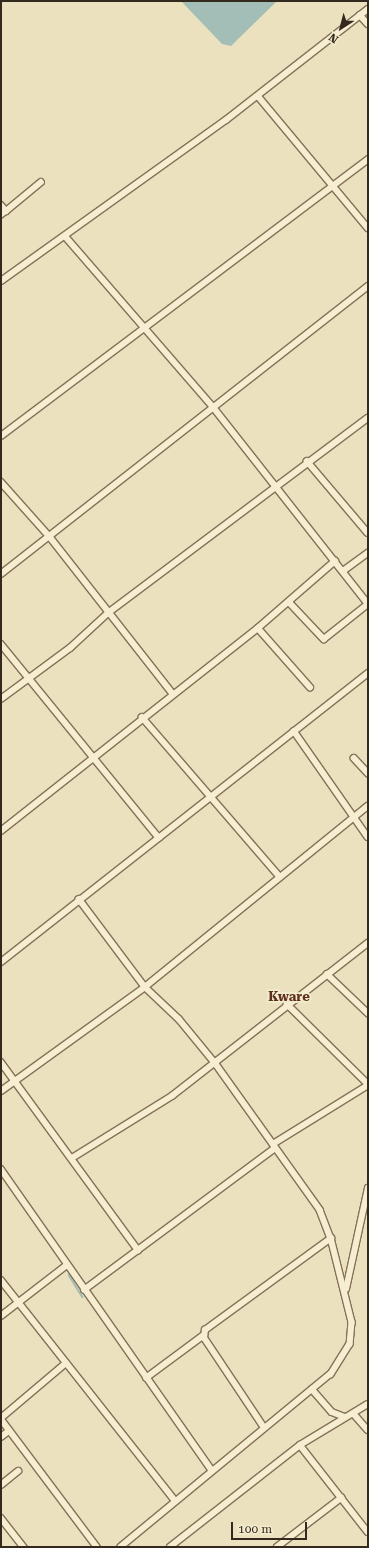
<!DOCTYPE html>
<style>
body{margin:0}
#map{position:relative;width:369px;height:1548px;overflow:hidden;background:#ece1bf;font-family:"Roboto Serif",serif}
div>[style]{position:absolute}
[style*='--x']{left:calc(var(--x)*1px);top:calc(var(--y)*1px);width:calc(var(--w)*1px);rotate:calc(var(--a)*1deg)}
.water>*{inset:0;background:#a2beb7}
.stream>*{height:1.5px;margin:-0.75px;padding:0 0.75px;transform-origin:0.75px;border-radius:0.75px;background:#a2beb7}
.roads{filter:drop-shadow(1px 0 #837258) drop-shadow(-1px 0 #837258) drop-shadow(0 1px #837258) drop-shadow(0 -1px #837258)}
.street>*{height:5.5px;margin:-2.75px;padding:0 2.75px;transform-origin:2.75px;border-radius:2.75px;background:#f7eed2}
span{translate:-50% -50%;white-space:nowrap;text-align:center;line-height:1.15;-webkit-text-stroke:3.5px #f3ebce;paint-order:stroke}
.quarter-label{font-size:13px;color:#5e2f1d;font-weight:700}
.frame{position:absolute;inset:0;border:2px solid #33291c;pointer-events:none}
.north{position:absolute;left:321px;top:8px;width:40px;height:40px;-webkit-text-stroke:3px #f3ebce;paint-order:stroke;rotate:216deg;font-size:11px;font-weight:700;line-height:16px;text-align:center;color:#33291c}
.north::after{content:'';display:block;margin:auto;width:14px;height:18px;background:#33291c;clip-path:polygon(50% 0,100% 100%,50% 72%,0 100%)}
.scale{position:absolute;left:231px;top:1522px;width:76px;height:18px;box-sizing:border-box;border:2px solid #33291c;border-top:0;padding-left:5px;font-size:12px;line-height:14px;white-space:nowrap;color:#33291c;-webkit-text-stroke:3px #f3ebce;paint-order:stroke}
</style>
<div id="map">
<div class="water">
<i style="clip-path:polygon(181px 1px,277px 1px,231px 46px,222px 44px)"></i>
</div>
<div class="stream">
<i style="--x:1;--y:1164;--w:6;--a:59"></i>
<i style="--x:69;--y:1275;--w:26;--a:58"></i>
<i style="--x:1;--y:1523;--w:3;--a:45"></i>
</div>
<div class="roads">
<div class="street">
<i style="--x:360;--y:15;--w:12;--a:48"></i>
<i style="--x:258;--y:96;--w:172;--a:50.2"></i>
<i style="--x:1;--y:205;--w:8;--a:50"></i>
<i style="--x:6;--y:211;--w:6;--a:141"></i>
<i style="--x:6;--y:211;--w:45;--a:-39.6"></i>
<i style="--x:66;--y:237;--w:226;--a:49.1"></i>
<i style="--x:214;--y:408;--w:249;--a:51.8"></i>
<i style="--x:1;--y:281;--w:277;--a:-35.6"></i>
<i style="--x:226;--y:120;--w:180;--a:-38"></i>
<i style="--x:1;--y:436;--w:460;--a:-37"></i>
<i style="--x:307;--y:461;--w:94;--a:49.7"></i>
<i style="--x:1;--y:482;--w:74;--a:48.3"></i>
<i style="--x:50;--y:537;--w:199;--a:51.9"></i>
<i style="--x:343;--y:571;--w:31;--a:-36"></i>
<i style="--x:1;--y:574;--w:467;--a:-38.1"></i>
<i style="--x:289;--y:602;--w:51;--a:46.6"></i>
<i style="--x:324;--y:639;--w:56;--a:-38.5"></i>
<i style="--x:258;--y:628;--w:79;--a:48.6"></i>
<i style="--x:1;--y:644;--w:250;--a:50.8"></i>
<i style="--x:1;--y:699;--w:86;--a:-36.5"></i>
<i style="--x:70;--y:648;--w:52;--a:-42.6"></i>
<i style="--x:108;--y:613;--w:325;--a:-36.9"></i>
<i style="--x:142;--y:717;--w:211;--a:49.2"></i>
<i style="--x:294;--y:731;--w:129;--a:55.1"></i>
<i style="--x:354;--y:758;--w:21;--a:47"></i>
<i style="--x:1;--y:831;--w:328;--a:-38.3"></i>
<i style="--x:258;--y:628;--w:102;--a:-41"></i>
<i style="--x:79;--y:899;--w:110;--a:53.1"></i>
<i style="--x:145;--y:987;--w:47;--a:43.3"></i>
<i style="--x:179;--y:1019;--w:58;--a:50.6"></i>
<i style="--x:216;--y:1064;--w:179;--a:54.5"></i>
<i style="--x:320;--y:1210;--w:30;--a:69"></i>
<i style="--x:331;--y:1238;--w:87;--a:76"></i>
<i style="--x:352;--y:1322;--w:22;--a:95"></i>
<i style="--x:350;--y:1344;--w:36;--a:122"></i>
<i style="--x:331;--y:1374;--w:272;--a:140.5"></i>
<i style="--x:1;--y:962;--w:467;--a:-38.2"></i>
<i style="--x:327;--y:974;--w:57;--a:43.6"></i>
<i style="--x:287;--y:1004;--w:114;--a:44.6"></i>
<i style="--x:1;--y:1062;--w:233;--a:53.9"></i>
<i style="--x:1;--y:1091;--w:178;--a:-35.8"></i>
<i style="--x:145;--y:987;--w:287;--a:-39.1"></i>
<i style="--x:273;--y:1144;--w:112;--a:-31.8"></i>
<i style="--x:72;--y:1158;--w:118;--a:-31.8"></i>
<i style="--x:172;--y:1096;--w:249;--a:-38"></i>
<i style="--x:1;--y:1169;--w:368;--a:55"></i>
<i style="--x:1;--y:1280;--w:280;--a:51.7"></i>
<i style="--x:346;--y:1289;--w:103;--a:-77.7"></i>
<i style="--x:84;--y:1290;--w:238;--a:-36.6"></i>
<i style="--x:1;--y:1316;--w:83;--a:-37.7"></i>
<i style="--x:146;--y:1378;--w:72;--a:-36.6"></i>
<i style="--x:312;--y:1389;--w:30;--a:49"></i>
<i style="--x:332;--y:1412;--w:14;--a:21"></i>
<i style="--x:354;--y:1414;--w:21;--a:49"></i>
<i style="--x:1;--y:1418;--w:85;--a:-40.2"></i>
<i style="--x:1;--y:1419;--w:160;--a:53.1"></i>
<i style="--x:264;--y:1428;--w:108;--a:-123.7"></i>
<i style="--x:204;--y:1338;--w:8;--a:-83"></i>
<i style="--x:205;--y:1330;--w:156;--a:-36.1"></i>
<i style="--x:1;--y:1437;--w:10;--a:-37"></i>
<i style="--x:300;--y:1445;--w:110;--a:52"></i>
<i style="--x:1;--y:1485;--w:22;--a:-39"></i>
<i style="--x:1;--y:1518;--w:37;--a:52"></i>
<i style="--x:170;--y:1547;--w:165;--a:-38.1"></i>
<i style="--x:300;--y:1445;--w:79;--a:-31.1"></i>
<i style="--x:277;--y:1547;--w:81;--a:-37.4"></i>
</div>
</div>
<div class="quarter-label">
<span style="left:289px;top:997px">Kware</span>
</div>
<div class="frame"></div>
<div class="north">N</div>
<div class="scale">100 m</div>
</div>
